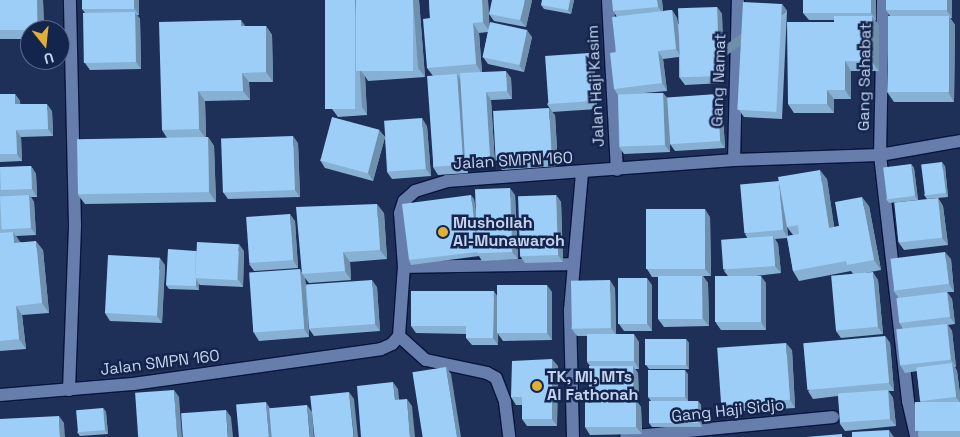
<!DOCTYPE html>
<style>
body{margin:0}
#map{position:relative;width:960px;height:437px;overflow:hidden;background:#1e2f58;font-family:"Space Grotesk",sans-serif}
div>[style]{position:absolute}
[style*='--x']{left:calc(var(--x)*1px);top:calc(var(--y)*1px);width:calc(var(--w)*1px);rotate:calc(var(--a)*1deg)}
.roads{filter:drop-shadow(1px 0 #07153c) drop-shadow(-1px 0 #07153c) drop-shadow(0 1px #07153c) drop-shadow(0 -1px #07153c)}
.street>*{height:12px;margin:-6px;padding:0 6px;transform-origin:6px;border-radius:6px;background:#677dac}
.wall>*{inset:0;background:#87b1d4}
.shaded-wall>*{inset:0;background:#6e90ad;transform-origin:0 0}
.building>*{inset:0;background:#9dcef7;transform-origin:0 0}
.dots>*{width:14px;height:14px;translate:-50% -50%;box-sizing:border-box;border:2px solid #14254d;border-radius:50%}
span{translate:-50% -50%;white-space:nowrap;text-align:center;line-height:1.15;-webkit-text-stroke:5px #14254d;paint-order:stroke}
.street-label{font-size:16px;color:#c6d3ed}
.poi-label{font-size:16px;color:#c6d3ed;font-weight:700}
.left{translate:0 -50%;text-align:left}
.north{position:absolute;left:20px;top:20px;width:50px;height:50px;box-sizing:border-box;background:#14254d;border:1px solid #5b6b8d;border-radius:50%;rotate:164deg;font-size:14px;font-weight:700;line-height:20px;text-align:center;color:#c6d3ed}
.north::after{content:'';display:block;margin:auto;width:18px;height:22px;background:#e1af34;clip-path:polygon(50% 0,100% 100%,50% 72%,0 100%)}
</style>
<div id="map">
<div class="roads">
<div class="street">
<i style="--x:608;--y:0;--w:170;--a:87"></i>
<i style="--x:883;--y:0;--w:155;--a:91.1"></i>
<i style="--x:880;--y:155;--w:248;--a:83.5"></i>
<i style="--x:908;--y:401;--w:37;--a:77"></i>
<i style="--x:734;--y:160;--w:160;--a:-88.6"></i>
<i style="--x:404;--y:267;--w:170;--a:-1"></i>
<i style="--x:399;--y:336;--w:36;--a:42"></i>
<i style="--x:426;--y:360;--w:62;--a:12"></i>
<i style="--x:487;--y:373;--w:10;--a:29"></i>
<i style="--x:496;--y:378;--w:26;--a:69"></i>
<i style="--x:505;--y:402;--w:35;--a:83"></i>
<i style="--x:69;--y:390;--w:165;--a:-87.9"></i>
<i style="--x:75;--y:225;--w:225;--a:-91.3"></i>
<i style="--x:0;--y:395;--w:133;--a:-4.7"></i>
<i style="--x:133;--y:384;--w:250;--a:-8"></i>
<i style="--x:381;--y:349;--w:12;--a:-24"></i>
<i style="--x:392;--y:344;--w:11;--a:-49"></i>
<i style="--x:399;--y:336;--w:69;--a:-85.9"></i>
<i style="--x:404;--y:267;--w:54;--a:-94.2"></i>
<i style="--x:400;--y:213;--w:13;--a:-72"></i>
<i style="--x:404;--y:201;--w:15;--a:-42"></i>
<i style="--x:415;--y:191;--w:34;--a:-17"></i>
<i style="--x:447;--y:181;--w:288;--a:-4.2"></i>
<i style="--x:734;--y:160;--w:146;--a:-2"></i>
<i style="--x:880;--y:155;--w:81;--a:-9.9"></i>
<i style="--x:573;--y:437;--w:127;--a:-91.4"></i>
<i style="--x:570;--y:310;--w:138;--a:-85"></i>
<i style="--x:626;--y:437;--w:208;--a:-5.5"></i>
</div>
</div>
<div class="wall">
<i style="clip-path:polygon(0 0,43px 0,44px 30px,30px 30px,30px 39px,0 39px)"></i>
<i style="clip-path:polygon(82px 0,139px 0,139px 15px,137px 15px,140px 19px,141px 69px,90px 70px,85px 63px,85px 13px,82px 9px)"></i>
<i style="clip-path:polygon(325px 0,419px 0,425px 77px,368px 81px,365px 76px,367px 115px,338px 117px,332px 109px)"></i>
<i style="clip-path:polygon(429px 0,488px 0,489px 25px,532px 37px,524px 72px,488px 64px,483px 57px,488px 32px,479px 33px,482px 72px,511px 78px,512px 99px,491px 100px,495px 165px,470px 167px,468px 163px,468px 173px,438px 175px,433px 167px,433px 76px,427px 68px,430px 18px)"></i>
<i style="clip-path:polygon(532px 0,526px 27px,494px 21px,489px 14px)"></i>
<i style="clip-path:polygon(574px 0,571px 14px,544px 9px,541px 5px)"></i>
<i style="clip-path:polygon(662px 0,663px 11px,672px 10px,677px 18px,678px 24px,717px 7px,722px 14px,724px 83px,685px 85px,679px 77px,679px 57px,663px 59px,667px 91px,644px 93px,663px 93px,668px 99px,722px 101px,725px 148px,675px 151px,670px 144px,669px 120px,670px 152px,624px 154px,619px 147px,618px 95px,614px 89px,617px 17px,613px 11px)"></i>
<i style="clip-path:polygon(803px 0,876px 0,876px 20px,875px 20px,879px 26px,879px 71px,851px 71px,851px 99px,834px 99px,834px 113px,794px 113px,788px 104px,834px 22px,834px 20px,809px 20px,803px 13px)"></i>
<i style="clip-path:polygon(886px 0,952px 0,952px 18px,950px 18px,955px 25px,954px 102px,894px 102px,887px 92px,890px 16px,886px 10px)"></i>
<i style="clip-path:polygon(782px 4px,787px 11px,782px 119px,744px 117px,739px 110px)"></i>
<i style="clip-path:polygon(245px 26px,266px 26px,272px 35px,273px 82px,249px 82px,250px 100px,205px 101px,206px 137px,208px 137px,214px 146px,216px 202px,85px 204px,78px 195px,167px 138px,162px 130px)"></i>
<i style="clip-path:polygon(594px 61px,597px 109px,552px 112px,547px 104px)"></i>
<i style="clip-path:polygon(0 94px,15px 94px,20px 101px,20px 104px,52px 111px,53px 136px,21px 137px,22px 161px,0 162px)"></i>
<i style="clip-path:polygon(555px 115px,558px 166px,502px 170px,497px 162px)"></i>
<i style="clip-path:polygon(427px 126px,431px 176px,392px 179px,387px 172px,385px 137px,373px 181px,325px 168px,320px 160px,379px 130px,385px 137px)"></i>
<i style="clip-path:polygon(298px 143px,300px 197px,228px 199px,223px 192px)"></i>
<i style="clip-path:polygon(911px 164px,914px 168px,918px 200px,889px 203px,886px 199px)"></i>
<i style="clip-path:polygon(31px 166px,36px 174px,37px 197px,31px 197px,34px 202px,36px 235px,16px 236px,20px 242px,43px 250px,49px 313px,22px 315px,26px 349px,0 351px,0 168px)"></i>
<i style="clip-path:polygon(945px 166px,948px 197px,927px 199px,924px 195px)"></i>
<i style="clip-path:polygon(evenodd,827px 179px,834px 227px,839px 226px,869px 206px,881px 270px,860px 274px,878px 280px,883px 334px,841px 338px,836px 331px,853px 274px,851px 271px,799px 281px,793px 271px,787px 238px,775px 239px,778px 244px,781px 273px,756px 276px,766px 283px,766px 330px,721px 330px,716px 323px,728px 276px,724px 271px,748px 239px,745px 234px,827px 179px,787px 227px,793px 235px,788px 236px,787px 227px)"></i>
<i style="clip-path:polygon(515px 195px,518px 259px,482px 261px,479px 256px,411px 265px,409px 260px,474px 199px,476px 214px)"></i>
<i style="clip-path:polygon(556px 195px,561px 202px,563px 262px,525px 263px,520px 256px)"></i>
<i style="clip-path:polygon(938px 198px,943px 206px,948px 245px,904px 250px,899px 243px)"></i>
<i style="clip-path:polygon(384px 213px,387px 259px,350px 262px,351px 280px,309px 283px,305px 278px,306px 286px,377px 287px,380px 331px,314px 336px,309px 329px,307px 298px,309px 337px,259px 341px,254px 333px,302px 272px)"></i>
<i style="clip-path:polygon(710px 217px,711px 276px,703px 276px,708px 283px,709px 326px,664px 327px,658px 319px,658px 277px,652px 277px,647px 269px)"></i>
<i style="clip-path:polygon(295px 221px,298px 268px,254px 271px,249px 264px)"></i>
<i style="clip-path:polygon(196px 251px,244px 251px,243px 287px,200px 285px,199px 284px,199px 290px,169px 289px,166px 285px)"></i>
<i style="clip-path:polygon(951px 259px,954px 292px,947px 292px,952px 299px,955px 324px,948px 325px,952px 331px,956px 367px,955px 367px,957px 371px,960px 394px,960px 437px,919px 437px,918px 435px,923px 406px,920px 401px,917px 371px,905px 373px,900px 365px,903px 329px,899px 322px,898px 297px,893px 290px)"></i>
<i style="clip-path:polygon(165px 265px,162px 323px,110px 321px,105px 313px)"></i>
<i style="clip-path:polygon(652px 285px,652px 331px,624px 331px,619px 324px)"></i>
<i style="clip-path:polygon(615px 288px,616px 335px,639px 342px,639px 369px,635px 369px,638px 373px,639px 402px,637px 402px,641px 407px,642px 434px,590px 435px,585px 427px,593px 400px,589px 395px,590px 366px,587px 362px,587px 336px,577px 336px,571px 328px)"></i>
<i style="clip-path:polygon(552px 292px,552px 340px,503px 341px,498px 334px,498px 345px,472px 345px,466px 338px,466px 334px,416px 333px,411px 326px,497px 296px)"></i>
<i style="clip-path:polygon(885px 336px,890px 343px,894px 391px,888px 391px,893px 398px,896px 426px,845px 431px,840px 424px,838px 396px,813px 399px,808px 391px)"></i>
<i style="clip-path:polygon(686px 339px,689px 343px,689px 369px,649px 369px,646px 365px)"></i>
<i style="clip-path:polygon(792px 350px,795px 408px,726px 412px,721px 404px)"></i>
<i style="clip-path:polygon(558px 366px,557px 426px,527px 426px,522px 419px,522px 405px,516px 405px,511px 397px)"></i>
<i style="clip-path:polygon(688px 374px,688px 401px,651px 401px,648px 397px)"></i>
<i style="clip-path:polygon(698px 401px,701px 405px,702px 427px,652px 427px,649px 423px)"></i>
<i style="clip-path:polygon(103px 408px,106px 412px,108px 434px,80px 436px,77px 432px)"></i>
</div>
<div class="shaded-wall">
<i style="clip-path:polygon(37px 0,43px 0,44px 30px,38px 30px,38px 29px)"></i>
<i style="clip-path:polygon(134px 0,139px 0,139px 15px,134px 8px)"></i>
<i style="clip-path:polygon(355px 0,359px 0,361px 71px,365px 76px,367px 115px,362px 107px)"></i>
<i style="clip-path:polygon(413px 0,419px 0,425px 77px,418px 68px)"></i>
<i style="clip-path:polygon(482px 0,488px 0,490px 32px,483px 22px)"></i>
<i style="clip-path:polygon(525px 0,532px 0,526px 27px,520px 20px)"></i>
<i style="clip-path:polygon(570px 0,574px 0,571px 14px,568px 10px)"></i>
<i style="clip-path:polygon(657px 0,662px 0,663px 14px,658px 7px)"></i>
<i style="clip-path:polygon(871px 0,876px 0,876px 20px,871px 13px)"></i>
<i style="clip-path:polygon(947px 0,952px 0,952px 18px,947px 11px)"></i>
<i style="left:782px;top:4px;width:9px;height:107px;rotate:54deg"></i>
<i style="clip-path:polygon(717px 7px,722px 14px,724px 83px,719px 76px)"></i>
<i style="clip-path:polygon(672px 10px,677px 18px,681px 57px,676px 49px)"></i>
<i style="clip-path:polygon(135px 12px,140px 19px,141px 69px,136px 62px)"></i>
<i style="clip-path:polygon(872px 16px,879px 26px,879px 71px,872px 62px)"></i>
<i style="clip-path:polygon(949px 16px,955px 25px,954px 102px,948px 92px)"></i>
<i style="clip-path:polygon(241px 20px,248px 30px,241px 26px)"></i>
<i style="clip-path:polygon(473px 23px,479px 33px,482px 74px,476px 64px)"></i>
<i style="clip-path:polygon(266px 26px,272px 35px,273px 82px,266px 72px)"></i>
<i style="clip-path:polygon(527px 30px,532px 37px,524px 72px,519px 65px)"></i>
<i style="clip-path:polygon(658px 51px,663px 59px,667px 91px,662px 83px)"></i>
<i style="clip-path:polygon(589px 53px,594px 61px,597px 109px,592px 101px)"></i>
<i style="clip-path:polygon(845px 61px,851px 71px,851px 99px,845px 90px)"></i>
<i style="clip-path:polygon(506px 71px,511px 78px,512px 99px,507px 91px)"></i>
<i style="clip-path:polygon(242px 73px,249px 82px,250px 100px,243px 91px)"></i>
<i style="clip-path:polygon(457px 74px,462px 82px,465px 159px,468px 163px,468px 173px,463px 165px)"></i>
<i style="clip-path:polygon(827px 90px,834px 99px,834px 113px,827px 104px)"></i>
<i style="clip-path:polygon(198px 91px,205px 101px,206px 139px,199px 129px)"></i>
<i style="clip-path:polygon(486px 92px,491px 100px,495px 165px,490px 158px)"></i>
<i style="clip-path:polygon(663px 93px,668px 100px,670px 152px,665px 145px)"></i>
<i style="clip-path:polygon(15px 94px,20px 101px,21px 111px,15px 104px)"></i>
<i style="clip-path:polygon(717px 94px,722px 101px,725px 148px,720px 141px)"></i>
<i style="clip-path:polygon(47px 104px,52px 111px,53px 136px,48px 129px)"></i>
<i style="clip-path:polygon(549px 108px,555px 115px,558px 166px,552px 158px)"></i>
<i style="clip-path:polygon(422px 118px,427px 126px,431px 176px,426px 169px)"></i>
<i style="clip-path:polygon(16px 130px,21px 137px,22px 161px,17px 154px)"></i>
<i style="clip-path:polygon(379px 130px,385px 137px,373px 181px,368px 173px)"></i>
<i style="clip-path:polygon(293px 136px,298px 143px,300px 197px,295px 190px)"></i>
<i style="clip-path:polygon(208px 137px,214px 146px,216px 202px,209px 192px)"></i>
<i style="clip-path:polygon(942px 162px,945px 166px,948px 197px,946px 193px)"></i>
<i style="clip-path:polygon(911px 164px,914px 168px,918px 200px,915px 196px)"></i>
<i style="clip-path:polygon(31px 166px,36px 174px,37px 197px,32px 189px)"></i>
<i style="clip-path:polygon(820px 170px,827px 179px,836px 238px,829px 228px)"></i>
<i style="clip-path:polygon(779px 181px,784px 188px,788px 238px,783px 230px)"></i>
<i style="clip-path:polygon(510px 188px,515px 195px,518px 259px,512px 252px)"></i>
<i style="clip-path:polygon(29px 195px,34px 202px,36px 235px,31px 228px)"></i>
<i style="clip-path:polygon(471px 195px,474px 199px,481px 253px,478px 251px)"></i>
<i style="clip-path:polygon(556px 195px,561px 202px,563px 262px,558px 255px)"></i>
<i style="clip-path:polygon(862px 197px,869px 206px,881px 270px,874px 260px)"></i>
<i style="clip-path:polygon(938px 198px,943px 206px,948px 245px,942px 238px)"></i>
<i style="clip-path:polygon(377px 204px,384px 213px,387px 259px,380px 250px)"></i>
<i style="clip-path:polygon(705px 209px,710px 217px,711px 276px,705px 269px)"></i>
<i style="clip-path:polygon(290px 214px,295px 221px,298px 268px,293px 260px)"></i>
<i style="clip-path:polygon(13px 232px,20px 242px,21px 252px,14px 243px)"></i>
<i style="clip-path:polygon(773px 236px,778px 244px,781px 273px,775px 266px)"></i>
<i style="clip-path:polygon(36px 241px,43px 250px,49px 313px,42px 303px)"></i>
<i style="clip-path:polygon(239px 244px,244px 251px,243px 287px,238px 279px)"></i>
<i style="clip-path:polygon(343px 252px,350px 262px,351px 280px,345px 271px)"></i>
<i style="clip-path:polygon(945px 252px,951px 259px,954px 292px,949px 284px)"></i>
<i style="clip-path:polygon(160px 258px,165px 265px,162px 323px,157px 316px)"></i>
<i style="clip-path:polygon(300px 269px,305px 278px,309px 337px,304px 329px)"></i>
<i style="clip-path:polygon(873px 272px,878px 280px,883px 334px,878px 327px)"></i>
<i style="clip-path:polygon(702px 276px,708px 283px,709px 326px,703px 319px)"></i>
<i style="clip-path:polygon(761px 276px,766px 283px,766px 330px,761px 322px)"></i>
<i style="clip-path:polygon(647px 278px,652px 285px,652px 331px,647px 323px)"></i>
<i style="clip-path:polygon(196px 279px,199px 284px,199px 290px,196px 286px)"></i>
<i style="clip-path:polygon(372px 280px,377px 287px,380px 331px,375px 324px)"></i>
<i style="clip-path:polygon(610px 280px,615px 288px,616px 335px,611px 328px)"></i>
<i style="clip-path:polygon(547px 285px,552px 292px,552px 340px,547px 333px)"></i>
<i style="clip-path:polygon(494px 291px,499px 299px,498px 345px,493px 338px)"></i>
<i style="clip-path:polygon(947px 292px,952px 299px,955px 324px,950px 317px)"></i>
<i style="clip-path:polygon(16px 306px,22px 315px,26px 349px,19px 339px)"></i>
<i style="clip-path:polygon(947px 324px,952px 331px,956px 367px,951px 360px)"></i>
<i style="clip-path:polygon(634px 334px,639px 342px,639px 369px,634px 361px)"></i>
<i style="clip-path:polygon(885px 336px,890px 343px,894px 391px,889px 383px)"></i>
<i style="clip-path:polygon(686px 339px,689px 343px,689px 369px,686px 365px)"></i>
<i style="clip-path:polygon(786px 343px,792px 350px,795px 408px,790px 400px)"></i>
<i style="clip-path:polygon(552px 359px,558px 366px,557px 426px,552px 419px)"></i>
<i style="clip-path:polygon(952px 363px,957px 371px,960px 394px,960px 403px,956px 397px)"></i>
<i style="clip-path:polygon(633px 366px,638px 373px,639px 402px,634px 394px)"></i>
<i style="clip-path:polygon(446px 367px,451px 374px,461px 437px,457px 437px)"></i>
<i style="clip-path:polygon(685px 370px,688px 374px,688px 401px,685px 397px)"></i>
<i style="clip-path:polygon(393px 382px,398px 389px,400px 408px,395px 400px)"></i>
<i style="clip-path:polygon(174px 390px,179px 397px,182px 437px,177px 437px)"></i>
<i style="clip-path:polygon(888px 390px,893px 398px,896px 426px,890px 419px)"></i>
<i style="clip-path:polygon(349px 392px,354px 399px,358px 437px,354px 437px)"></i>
<i style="clip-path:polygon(407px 399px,412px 406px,415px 437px,410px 437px)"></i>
<i style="clip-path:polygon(636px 400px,641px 407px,642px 434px,636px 427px)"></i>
<i style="clip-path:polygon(698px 401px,701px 405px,702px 427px,699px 422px)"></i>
<i style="clip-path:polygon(266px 402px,271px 410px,274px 437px,269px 437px)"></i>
<i style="clip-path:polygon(307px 405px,312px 412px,314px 437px,310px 437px)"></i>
<i style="clip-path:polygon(103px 408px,106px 412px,108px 434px,105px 430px)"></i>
<i style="clip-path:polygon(226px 410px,231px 417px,233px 437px,228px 437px)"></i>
<i style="clip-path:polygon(59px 416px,64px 423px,65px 437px,60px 437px)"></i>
<i style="clip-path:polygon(889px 430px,894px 437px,889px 437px)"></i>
</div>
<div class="building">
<i style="left:0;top:0;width:37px;height:30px"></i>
<i style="left:82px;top:0;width:52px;height:9px"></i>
<i style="left:325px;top:0;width:30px;height:109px"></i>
<i style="left:356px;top:0;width:57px;height:71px"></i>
<i style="clip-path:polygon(429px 0,482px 0,483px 22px,473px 23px,476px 64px,427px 68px,423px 19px,430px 18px)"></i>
<i style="clip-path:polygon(492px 0,525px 0,520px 20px,489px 14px)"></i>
<i style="clip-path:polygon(542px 0,570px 0,568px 10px,541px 5px)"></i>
<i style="clip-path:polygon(612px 0,657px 0,658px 7px,613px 11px)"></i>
<i style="left:803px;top:0;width:68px;height:13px"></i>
<i style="left:886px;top:0;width:61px;height:10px"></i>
<i style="left:743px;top:2px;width:39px;height:108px;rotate:3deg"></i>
<i style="left:717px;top:7px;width:69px;height:39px;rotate:88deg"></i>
<i style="clip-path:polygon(672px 10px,676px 49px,658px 51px,662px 83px,614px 89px,610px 53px,616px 52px,612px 17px)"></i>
<i style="left:135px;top:12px;width:50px;height:52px;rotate:89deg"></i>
<i style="clip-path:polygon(834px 16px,872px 16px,872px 62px,845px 61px,845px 90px,827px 90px,827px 104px,788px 104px,787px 22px,834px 22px)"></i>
<i style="left:888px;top:16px;width:61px;height:76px"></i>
<i style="clip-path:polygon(241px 20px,241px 26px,266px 26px,266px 72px,242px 73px,243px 91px,198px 91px,199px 129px,162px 130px,159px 22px)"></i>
<i style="left:490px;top:22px;width:38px;height:36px;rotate:12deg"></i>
<i style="left:589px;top:53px;width:48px;height:44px;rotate:86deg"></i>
<i style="clip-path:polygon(506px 71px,507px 91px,486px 92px,490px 158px,465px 159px,460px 73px)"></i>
<i style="left:457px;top:74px;width:91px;height:30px;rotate:86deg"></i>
<i style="left:663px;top:93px;width:52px;height:45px;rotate:88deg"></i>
<i style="clip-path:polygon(0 94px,15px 94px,15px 104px,47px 104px,48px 129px,16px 130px,17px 154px,0 154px)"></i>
<i style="left:717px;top:94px;width:47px;height:50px;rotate:86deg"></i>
<i style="left:549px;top:108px;width:50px;height:56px;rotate:87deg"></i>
<i style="left:332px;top:117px;width:49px;height:45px;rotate:15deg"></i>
<i style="left:422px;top:118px;width:51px;height:38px;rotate:86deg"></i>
<i style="left:293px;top:136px;width:54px;height:72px;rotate:88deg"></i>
<i style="left:208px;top:137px;width:55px;height:131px;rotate:89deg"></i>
<i style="left:942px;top:162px;width:31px;height:21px;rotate:83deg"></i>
<i style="left:911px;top:164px;width:32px;height:28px;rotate:83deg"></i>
<i style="left:31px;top:166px;width:23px;height:31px;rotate:88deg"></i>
<i style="clip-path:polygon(820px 170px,829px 228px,839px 226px,835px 202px,862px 197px,874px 260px,847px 265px,846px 261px,793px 271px,787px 236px,799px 234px,798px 225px,787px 227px,778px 177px)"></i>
<i style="left:779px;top:181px;width:49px;height:39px;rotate:85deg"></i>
<i style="left:510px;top:188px;width:64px;height:35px;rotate:88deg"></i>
<i style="left:29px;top:195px;width:33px;height:29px;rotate:87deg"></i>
<i style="clip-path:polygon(471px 195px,476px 237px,477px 252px,409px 260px,402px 204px)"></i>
<i style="left:556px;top:195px;width:60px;height:38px;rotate:88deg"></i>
<i style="left:938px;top:198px;width:40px;height:44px;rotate:84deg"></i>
<i style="clip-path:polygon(377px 204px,380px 250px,343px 252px,345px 271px,302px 274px,296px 207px)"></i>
<i style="left:705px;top:209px;width:60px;height:59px;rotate:90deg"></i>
<i style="left:290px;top:214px;width:46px;height:44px;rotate:86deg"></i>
<i style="clip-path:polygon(13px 232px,14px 243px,36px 241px,42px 303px,16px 306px,19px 339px,0 341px,0 233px)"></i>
<i style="left:773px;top:236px;width:30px;height:52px;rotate:86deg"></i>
<i style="left:197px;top:242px;width:42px;height:36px;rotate:3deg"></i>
<i style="clip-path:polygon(168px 249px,196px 251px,195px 278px,196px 279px,196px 286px,166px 285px)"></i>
<i style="left:945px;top:252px;width:32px;height:55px;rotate:83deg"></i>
<i style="left:108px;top:255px;width:52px;height:58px;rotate:3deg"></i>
<i style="left:300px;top:269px;width:60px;height:51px;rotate:86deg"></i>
<i style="left:873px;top:272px;width:55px;height:42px;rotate:85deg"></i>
<i style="left:658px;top:276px;width:44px;height:43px"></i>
<i style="left:761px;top:276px;width:46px;height:46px;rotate:90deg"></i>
<i style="left:618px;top:278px;width:29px;height:46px"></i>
<i style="left:372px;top:280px;width:44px;height:66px;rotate:86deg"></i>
<i style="left:610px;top:280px;width:48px;height:39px;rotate:89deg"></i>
<i style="left:547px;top:285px;width:48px;height:50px;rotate:90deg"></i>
<i style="clip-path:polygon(411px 291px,494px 291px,493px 338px,466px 338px,466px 326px,411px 326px)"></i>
<i style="left:947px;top:292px;width:25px;height:51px;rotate:83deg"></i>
<i style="left:947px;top:324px;width:36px;height:51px;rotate:84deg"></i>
<i style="left:634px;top:334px;width:27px;height:47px;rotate:90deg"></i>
<i style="left:885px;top:336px;width:47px;height:82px;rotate:85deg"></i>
<i style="left:686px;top:339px;width:26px;height:41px;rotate:90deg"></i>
<i style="left:786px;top:343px;width:57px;height:69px;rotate:86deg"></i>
<i style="clip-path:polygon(552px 359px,552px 419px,522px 419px,522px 397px,511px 397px,512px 361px)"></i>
<i style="left:952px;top:363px;width:34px;height:36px;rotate:83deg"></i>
<i style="left:589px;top:366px;width:44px;height:29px"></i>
<i style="left:446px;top:367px;width:71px;height:34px;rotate:81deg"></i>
<i style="left:685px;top:370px;width:27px;height:37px;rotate:90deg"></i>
<i style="clip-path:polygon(393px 382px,395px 400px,407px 399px,410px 437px,361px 437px,357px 386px)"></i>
<i style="left:174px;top:390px;width:47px;height:39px;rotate:86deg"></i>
<i style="left:888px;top:390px;width:29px;height:50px;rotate:86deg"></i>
<i style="left:349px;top:392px;width:45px;height:39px;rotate:84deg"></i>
<i style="left:585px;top:400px;width:51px;height:27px"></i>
<i style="left:649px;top:401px;width:49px;height:22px"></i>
<i style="left:266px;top:402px;width:35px;height:30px;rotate:85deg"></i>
<i style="left:960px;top:402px;width:29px;height:45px;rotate:90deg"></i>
<i style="left:307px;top:405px;width:32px;height:38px;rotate:85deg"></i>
<i style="left:103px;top:408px;width:22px;height:27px;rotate:85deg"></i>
<i style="left:226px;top:410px;width:27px;height:45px;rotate:86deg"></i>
<i style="clip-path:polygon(59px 416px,60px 437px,0 437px,0 419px)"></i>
<i style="clip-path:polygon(889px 430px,889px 437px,852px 437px,852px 432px)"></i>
<i style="clip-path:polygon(842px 434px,842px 437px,806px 437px)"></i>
</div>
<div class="dots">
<i style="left:443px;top:232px;background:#e1af34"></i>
<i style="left:537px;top:386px;background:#e1af34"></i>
</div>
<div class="street-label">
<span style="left:865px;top:77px;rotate:-89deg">Gang Sahabat</span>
<span style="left:719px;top:80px;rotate:-88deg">Gang Namat</span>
<span style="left:596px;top:86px;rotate:-93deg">Jalan Haji Kasim</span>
<span style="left:513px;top:161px;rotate:-3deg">Jalan SMPN 160</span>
<span style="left:160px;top:363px;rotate:-7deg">Jalan SMPN 160</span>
<span style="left:728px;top:411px;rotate:-6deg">Gang Haji Sidjo</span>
</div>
<div class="poi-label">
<span class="left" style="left:453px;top:232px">Mushollah<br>Al-Munawaroh</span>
<span class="left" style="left:547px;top:386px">TK, MI, MTs<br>Al Fathonah</span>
</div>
<div class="north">U</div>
</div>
